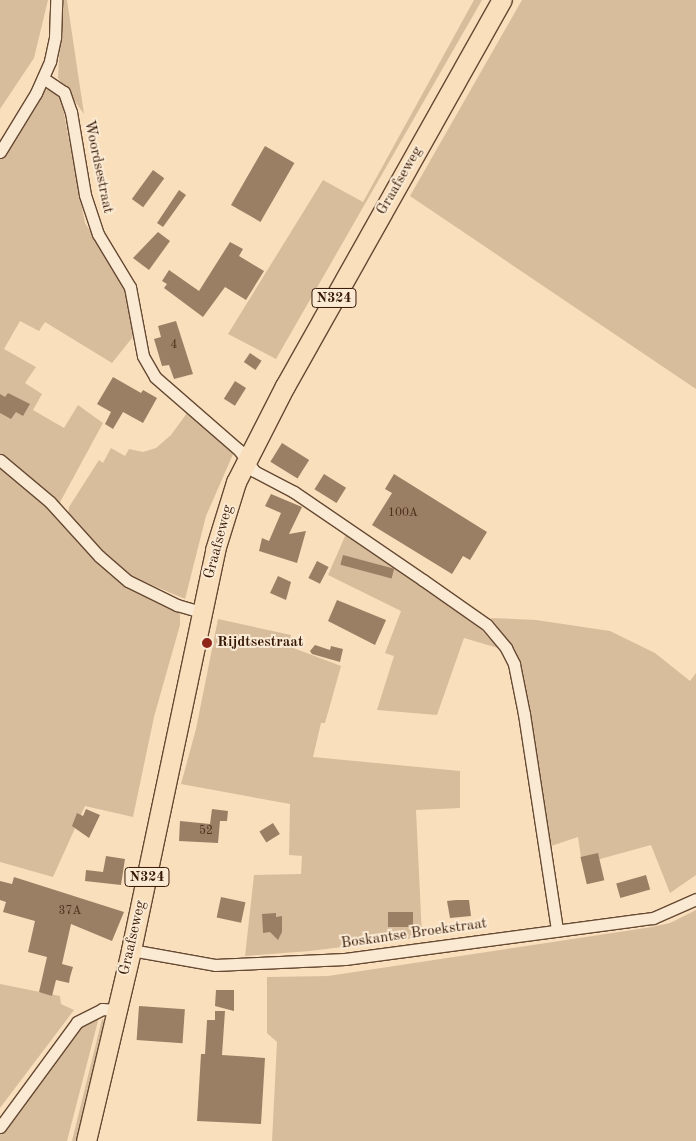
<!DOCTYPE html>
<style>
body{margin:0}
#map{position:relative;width:696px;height:1141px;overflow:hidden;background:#f9dfbc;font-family:"Old Standard TT",serif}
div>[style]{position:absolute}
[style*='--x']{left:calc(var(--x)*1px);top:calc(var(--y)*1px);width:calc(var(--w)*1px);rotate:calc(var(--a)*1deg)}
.green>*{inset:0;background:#d8bd9d}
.building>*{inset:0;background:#9b7f64;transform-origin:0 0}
.roads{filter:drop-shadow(1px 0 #664933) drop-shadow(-1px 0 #664933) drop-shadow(0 1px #664933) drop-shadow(0 -1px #664933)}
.minor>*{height:11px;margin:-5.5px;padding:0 5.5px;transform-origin:5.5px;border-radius:5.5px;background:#fbead3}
.primary>*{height:19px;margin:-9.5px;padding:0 9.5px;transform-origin:9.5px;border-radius:9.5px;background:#f9dfbc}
.dots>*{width:14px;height:14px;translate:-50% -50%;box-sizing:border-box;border:2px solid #fbead3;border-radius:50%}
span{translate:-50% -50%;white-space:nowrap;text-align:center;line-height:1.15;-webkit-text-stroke:4px #fbead3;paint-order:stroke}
.number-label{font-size:12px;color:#4e311d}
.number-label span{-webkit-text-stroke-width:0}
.shield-label span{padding:1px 4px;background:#fbead3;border:1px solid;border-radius:4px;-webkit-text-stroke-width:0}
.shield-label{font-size:14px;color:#351705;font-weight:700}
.street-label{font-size:15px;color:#351705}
.poi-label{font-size:15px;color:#351705;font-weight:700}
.left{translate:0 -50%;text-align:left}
</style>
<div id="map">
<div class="green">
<i style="clip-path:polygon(0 0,48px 0,34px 58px,0 109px)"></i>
<i style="clip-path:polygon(62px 0,67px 0,84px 114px,58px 78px)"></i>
<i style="clip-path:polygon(474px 0,482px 0,276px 359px,228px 334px,323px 180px,363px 202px)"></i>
<i style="clip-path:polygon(522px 0,696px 0,696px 389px,410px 196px)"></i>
<i style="clip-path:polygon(50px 89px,61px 98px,85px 223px,124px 284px,136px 333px,112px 363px,45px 322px,39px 331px,20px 321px,4px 349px,36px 367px,25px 383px,42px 394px,33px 410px,64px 428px,78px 405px,103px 423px,59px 504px,0 454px,0 152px,40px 91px)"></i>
<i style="clip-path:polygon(187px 413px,234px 452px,206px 516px,185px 599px,126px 574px,68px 515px,69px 507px,99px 460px,103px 463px,111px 448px,125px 456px,129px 449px,143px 452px,156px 448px,171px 435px)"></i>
<i style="clip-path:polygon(0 467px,48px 506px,110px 575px,141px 595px,180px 613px,180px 625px,154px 717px,133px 817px,85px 806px,53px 877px,0 862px)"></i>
<i style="clip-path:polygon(346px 534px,473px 621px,498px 648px,464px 638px,437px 715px,377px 710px,394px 656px,385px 653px,401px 611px,328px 575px)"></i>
<i style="clip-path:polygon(491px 618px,536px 620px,610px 631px,655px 653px,690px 681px,696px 673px,696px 875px,670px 893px,651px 845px,582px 864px,578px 837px,548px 847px,516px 653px)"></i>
<i style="clip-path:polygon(218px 619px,291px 635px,288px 646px,341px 666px,325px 723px,321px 723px,313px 757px,460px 771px,460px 808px,416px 810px,422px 937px,310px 951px,245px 956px,254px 875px,301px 874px,302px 856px,289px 855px,290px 804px,181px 784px,196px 729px)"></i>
<i style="clip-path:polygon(696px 910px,696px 1141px,272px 1141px,277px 1042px,267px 1033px,267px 977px,328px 976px,652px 927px,670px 923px)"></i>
<i style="clip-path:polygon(0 984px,60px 996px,61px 1004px,74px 1010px,0 1108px)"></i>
<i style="clip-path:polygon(99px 1017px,67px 1141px,0 1141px,0 1134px,73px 1030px)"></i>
<i style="clip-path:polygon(102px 1019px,106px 1021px,78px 1141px,72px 1141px)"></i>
</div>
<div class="building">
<i style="left:265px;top:146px;width:34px;height:68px;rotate:30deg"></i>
<i style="left:153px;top:170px;width:14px;height:36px;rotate:36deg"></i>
<i style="clip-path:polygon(179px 190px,186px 195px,163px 227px,157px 223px)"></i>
<i style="clip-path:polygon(158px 232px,170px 241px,149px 270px,133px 258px)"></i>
<i style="clip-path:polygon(230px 242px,243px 249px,239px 256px,264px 271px,246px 300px,225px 287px,203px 317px,164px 288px,167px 284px,162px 281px,169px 270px,199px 291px)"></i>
<i style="clip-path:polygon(176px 321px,193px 374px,174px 379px,169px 365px,162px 366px,154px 339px,161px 337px,158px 326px)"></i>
<i style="left:250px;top:353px;width:14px;height:11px;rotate:34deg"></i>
<i style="clip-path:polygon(113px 377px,141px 393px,143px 390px,157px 398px,143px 423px,123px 412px,113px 429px,105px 424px,111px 412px,97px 404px)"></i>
<i style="left:235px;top:381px;width:13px;height:21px;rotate:32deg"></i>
<i style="clip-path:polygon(8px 393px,30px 404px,23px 416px,16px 412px,11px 419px,0 413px,0 394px,5px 397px)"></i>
<i style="left:282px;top:443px;width:32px;height:22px;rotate:32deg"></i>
<i style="left:324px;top:474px;width:26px;height:18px;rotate:32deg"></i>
<i style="clip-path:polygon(394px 474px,487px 532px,470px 560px,463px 556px,452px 574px,372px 525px,392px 493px,385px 489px)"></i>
<i style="clip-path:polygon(271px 494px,302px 507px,289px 534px,306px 531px,297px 563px,259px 551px,262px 538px,269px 541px,281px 513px,265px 506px)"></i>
<i style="left:343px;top:555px;width:53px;height:10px;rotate:15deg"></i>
<i style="left:317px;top:561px;width:13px;height:19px;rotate:27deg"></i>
<i style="clip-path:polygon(278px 576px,291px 582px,286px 600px,270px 593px)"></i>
<i style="clip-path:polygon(337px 600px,386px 620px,375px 645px,328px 621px)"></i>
<i style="clip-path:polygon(315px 645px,330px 650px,331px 646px,343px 649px,340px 662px,312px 654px,310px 651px)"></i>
<i style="clip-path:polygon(86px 809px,100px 815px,89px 838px,72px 826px,77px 813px,83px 816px)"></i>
<i style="clip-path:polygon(212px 809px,228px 811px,227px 821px,220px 821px,218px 843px,179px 841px,180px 821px,210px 824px)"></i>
<i style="left:273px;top:823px;width:13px;height:16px;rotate:58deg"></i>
<i style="left:598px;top:853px;width:28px;height:18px;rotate:77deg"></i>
<i style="clip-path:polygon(106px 856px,125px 859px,121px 885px,85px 881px,86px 870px,103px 872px)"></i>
<i style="left:646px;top:875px;width:15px;height:31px;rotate:74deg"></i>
<i style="clip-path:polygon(14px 877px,124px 912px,112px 941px,71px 924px,62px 964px,73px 967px,70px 977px,69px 983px,56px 980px,52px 996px,39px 992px,47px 957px,28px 952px,35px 921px,3px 912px,6px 902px,0 900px,0 881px,12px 884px)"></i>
<i style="left:221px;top:897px;width:25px;height:21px;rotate:12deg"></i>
<i style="clip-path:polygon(456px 900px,469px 900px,471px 916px,450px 918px,447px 901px)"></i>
<i style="left:388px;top:912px;width:25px;height:15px"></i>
<i style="clip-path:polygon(276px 913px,276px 917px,282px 916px,282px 932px,278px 940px,270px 932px,263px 933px,262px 914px)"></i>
<i style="clip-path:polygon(216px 990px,234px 990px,234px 1011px,215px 1006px)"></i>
<i style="left:139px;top:1006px;width:46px;height:34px;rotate:4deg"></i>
<i style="clip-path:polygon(215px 1011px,225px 1011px,222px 1055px,265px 1058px,261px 1124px,197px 1121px,201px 1054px,205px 1054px,207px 1020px,215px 1020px)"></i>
</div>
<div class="roads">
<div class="minor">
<i style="--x:43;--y:78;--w:25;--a:34"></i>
<i style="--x:64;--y:92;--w:21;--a:71"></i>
<i style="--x:71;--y:112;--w:84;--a:80.4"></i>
<i style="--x:85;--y:195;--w:41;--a:71.6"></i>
<i style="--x:98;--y:234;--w:62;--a:58.9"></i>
<i style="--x:130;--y:287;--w:70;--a:79.3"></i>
<i style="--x:143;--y:356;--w:24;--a:60"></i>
<i style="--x:155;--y:377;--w:111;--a:41"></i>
<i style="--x:239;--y:450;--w:26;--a:54"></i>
<i style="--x:254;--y:471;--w:45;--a:27.7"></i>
<i style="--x:294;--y:492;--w:156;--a:34.3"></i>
<i style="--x:423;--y:580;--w:78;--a:35.1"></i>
<i style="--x:487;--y:625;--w:30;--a:50"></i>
<i style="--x:506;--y:648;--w:18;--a:63"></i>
<i style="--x:514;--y:664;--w:51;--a:78.7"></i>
<i style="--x:524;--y:714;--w:219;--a:81.3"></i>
<i style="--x:0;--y:152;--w:69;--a:-58.6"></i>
<i style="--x:36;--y:93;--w:35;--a:-66"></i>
<i style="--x:50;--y:61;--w:25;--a:-78"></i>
<i style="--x:55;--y:37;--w:37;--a:-88"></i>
<i style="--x:0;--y:460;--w:65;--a:40"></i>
<i style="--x:50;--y:502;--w:73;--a:47.8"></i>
<i style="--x:99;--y:556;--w:38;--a:41"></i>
<i style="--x:128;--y:581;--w:55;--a:26.1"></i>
<i style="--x:177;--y:605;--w:26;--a:16"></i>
<i style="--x:131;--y:950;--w:85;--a:10.1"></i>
<i style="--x:215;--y:965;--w:130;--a:-2.6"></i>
<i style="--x:345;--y:959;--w:311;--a:-7.6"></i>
<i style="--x:653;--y:918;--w:47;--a:-23.8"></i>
<i style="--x:0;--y:1127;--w:130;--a:-53.7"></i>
<i style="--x:77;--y:1022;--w:28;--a:-27"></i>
<i style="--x:102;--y:1009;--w:14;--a:4"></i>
</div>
<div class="primary">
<i style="--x:86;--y:1141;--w:196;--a:-76.7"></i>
<i style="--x:131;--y:950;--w:409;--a:-78.1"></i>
<i style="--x:215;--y:550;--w:71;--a:-72.8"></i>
<i style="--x:236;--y:482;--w:108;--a:-63"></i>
<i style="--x:285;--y:386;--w:443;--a:-60.7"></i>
</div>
</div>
<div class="dots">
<i style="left:207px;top:643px;background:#8f2418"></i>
</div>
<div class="number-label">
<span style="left:174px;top:346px">4</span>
<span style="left:403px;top:514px">100A</span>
<span style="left:206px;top:832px">52</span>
<span style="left:70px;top:912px">37A</span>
</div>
<div class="shield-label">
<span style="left:334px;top:298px">N324</span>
<span style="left:147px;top:877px">N324</span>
</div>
<div class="street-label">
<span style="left:98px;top:167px;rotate:78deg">Woordsestraat</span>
<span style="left:400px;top:181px;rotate:-60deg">Graafseweg</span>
<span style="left:219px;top:542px;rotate:-75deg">Graafseweg</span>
<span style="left:414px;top:934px;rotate:-8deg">Boskantse Broekstraat</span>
<span style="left:133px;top:938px;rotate:-77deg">Graafseweg</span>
</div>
<div class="poi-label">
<span class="left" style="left:217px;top:643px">Rijdtsestraat</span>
</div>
</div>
